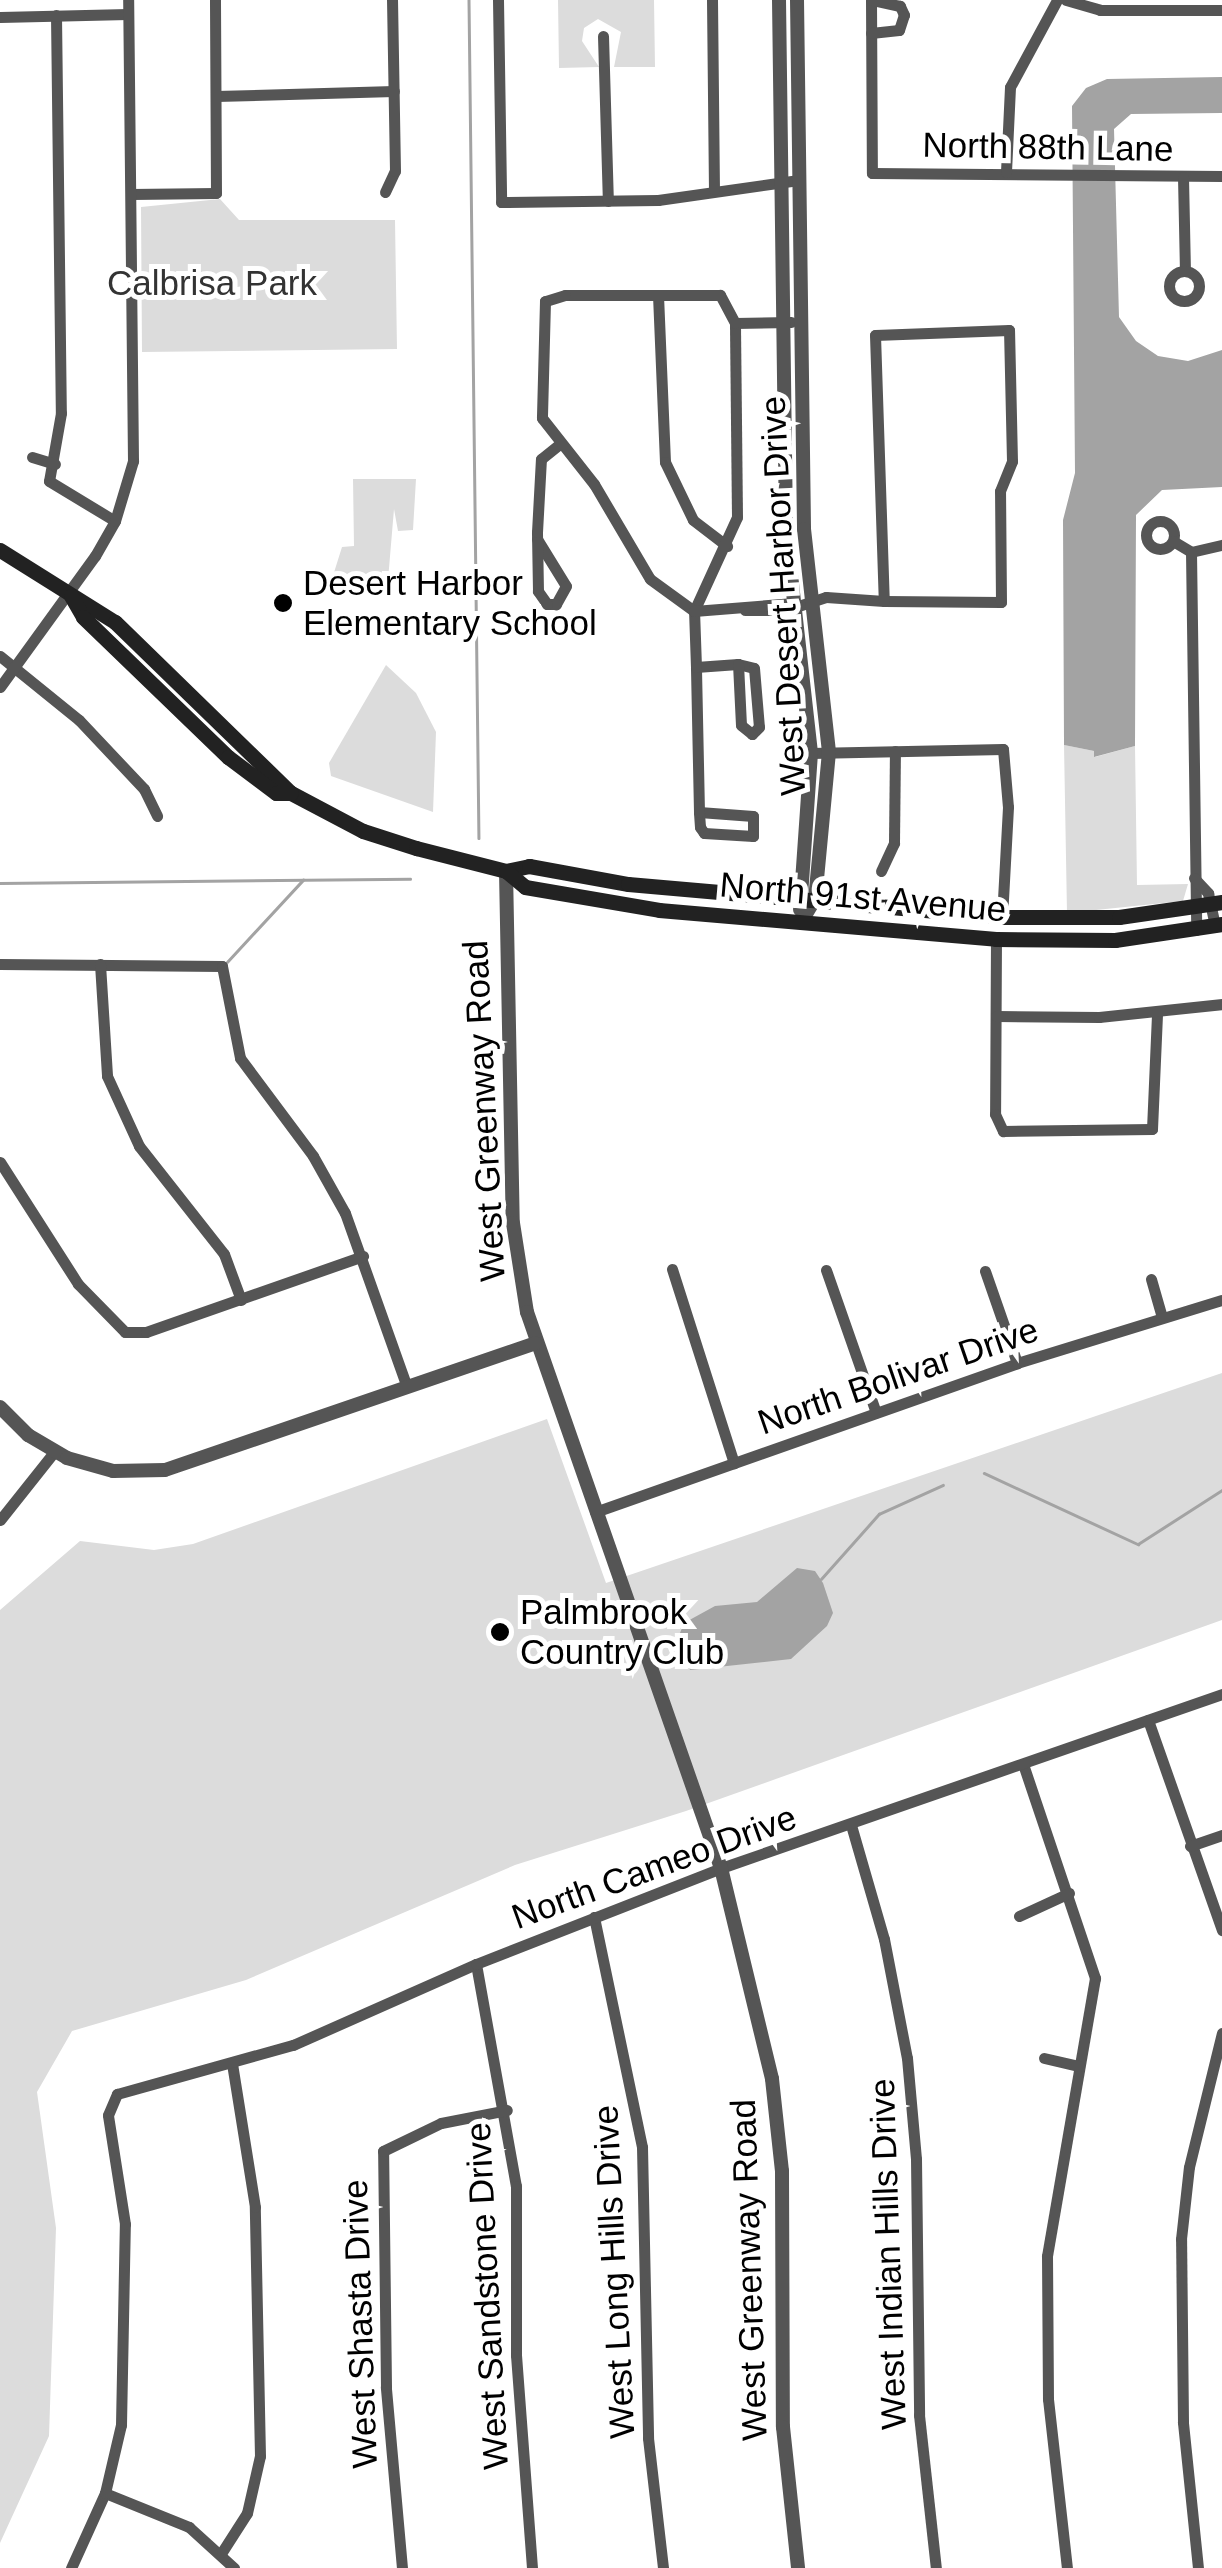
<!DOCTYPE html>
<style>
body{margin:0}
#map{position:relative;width:1222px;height:2568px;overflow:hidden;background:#fff;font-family:Arial,sans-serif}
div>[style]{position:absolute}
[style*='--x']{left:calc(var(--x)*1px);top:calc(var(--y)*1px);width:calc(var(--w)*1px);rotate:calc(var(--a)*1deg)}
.green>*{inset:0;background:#dcdcdc}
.water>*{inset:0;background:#a3a3a3}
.stream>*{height:2.5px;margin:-1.25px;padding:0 1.25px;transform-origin:1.25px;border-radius:1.25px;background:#a3a3a3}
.minor>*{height:11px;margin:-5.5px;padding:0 5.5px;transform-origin:5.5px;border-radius:5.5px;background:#555}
.minor>.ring{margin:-5.5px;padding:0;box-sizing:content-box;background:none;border:11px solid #555;border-radius:50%}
.tertiary>*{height:14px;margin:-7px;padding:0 7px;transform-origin:7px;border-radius:7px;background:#555}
.secondary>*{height:15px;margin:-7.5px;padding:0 7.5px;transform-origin:7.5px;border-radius:7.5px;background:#222}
.dots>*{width:28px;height:28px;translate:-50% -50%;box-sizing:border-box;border:5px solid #fff;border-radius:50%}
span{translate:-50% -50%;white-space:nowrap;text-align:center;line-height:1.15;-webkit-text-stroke:10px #fff;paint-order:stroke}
.street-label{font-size:35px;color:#000}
.park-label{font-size:35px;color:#333}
.poi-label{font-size:35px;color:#000}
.left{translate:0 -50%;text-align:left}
</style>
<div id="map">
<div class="green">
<i style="clip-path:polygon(558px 0,654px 0,655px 67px,614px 67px,621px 32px,598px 19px,584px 28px,582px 41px,599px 67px,559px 68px)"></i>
<i style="clip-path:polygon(220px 199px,239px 220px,395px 220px,397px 349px,142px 352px,141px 207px)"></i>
<i style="clip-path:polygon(353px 479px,416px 479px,413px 530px,398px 531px,394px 509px,388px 580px,331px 582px,342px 547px,354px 546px)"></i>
<i style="clip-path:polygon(386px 665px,416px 693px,436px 732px,433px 812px,331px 776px,329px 763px)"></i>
<i style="clip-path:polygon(1064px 745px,1094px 751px,1095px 757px,1135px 746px,1137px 885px,1188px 884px,1183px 901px,1067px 913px)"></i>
<i style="clip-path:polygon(1222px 1373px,1222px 1620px,686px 1811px,515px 1865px,246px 1980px,72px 2031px,37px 2092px,56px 2228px,49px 2436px,0 2543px,0 1610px,80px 1541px,154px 1550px,193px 1544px,547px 1419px,606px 1583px)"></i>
</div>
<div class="water">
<i style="clip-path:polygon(1222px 77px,1222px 113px,1131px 114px,1114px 129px,1119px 317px,1136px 341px,1158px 356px,1188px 361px,1222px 350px,1222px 487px,1162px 490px,1136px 515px,1135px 746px,1094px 757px,1094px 751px,1064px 745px,1063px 520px,1075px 473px,1072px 106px,1086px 88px,1107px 79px)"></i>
<i style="clip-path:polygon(797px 1568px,815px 1571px,823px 1583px,833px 1613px,827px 1626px,791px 1659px,690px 1670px,678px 1638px,684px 1623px,715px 1606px,757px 1602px)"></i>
</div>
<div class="stream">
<i style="--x:469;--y:0;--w:838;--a:89.32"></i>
<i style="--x:0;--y:883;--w:410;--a:-0.6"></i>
<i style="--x:227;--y:962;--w:112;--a:-47.2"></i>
<i style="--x:984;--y:1473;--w:170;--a:24.8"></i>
<i style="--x:1138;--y:1544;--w:100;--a:-32.7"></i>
<i style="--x:821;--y:1579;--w:87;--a:-48.3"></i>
<i style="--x:879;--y:1514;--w:70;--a:-24.4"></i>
</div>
<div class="minor">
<i style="--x:498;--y:0;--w:202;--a:89.1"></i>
<i style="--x:501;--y:202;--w:157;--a:-0.7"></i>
<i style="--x:658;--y:200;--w:142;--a:-8.1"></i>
<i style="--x:712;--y:0;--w:189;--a:89.4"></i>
<i style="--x:871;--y:0;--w:173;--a:89.7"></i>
<i style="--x:872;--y:173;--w:350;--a:0.5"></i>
<i style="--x:1066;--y:0;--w:35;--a:16"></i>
<i style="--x:1100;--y:10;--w:122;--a:0"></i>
<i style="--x:56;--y:15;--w:398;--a:89.3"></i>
<i style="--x:61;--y:413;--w:69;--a:100"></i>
<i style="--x:49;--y:481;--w:77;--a:31.2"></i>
<i style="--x:0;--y:17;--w:128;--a:-1.3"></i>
<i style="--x:871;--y:33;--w:28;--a:-6"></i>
<i style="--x:899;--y:30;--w:16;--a:-72"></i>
<i style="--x:904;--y:15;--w:10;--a:-114"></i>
<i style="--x:900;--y:6;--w:29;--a:-168"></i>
<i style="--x:603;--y:36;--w:165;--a:88.3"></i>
<i style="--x:216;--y:96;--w:178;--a:-1.6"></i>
<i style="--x:1006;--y:172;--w:85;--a:-87.3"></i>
<i style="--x:1010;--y:87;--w:99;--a:-61.6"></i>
<i style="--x:1183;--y:177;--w:94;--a:88.8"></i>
<i style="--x:385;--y:192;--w:23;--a:-65"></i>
<i style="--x:395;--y:171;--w:171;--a:-91"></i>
<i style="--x:131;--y:194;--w:85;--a:-0.7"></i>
<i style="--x:216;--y:193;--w:193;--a:-90.3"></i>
<i class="ring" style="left:1169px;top:271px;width:19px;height:19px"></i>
<i style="--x:658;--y:295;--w:167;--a:87.6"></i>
<i style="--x:665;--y:462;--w:64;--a:64.2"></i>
<i style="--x:693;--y:520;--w:43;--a:37.4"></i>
<i style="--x:735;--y:323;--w:56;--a:-1"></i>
<i style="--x:32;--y:457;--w:24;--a:17"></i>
<i class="ring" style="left:1146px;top:521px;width:17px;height:17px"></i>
<i style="--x:537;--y:539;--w:55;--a:58.3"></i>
<i style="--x:566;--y:586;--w:21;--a:119"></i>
<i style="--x:556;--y:604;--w:9;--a:180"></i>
<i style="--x:547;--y:604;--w:16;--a:-125"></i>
<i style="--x:538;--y:591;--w:59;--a:-91"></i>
<i style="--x:537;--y:532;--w:73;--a:-86.9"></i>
<i style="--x:541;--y:459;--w:22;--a:-39"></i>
<i style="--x:1173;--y:541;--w:21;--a:31"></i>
<i style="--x:1191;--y:552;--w:32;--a:-13"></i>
<i style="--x:1191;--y:552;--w:378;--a:89.2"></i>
<i style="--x:745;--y:610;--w:41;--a:0"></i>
<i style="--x:786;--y:610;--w:42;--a:-18"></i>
<i style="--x:826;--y:597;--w:58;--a:3.9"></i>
<i style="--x:884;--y:601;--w:117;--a:0.5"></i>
<i style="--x:1001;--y:602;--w:111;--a:-90.5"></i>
<i style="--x:1000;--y:491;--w:32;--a:-68"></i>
<i style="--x:1012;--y:461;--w:131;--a:-91.3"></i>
<i style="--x:1009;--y:330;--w:134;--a:177.9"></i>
<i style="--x:875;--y:335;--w:266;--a:88.1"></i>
<i style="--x:0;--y:656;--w:102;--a:39"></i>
<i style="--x:79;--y:720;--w:95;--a:46.7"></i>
<i style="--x:144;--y:789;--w:30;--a:64"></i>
<i style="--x:696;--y:667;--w:42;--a:-4.1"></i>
<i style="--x:738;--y:664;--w:16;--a:14"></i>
<i style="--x:754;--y:668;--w:59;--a:85.2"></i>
<i style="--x:759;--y:727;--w:10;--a:135"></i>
<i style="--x:752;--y:734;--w:14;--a:-141"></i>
<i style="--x:741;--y:725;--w:61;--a:-92.8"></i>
<i style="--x:0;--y:687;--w:162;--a:-54.1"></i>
<i style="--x:95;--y:556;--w:40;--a:-60.3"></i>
<i style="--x:115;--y:521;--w:63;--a:-73.3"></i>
<i style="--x:133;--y:461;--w:461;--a:-90.6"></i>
<i style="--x:811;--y:753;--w:192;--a:-1.2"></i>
<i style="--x:1003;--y:749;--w:58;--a:85.1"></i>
<i style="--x:1008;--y:807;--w:110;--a:93.1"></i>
<i style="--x:699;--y:812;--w:54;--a:4.2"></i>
<i style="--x:753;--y:816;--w:20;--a:90"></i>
<i style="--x:753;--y:836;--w:49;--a:-176.5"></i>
<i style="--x:704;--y:833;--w:7;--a:-124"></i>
<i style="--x:700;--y:827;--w:15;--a:-94"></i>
<i style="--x:699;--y:812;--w:145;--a:-91.2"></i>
<i style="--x:696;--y:667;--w:56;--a:-92"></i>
<i style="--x:694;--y:611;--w:103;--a:-65.4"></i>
<i style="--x:737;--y:517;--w:194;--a:-90.6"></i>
<i style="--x:735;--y:323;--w:32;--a:-118"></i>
<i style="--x:720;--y:295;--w:155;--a:180"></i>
<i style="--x:565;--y:295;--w:21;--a:163"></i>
<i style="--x:545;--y:301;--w:117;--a:91.5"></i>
<i style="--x:542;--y:418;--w:84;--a:51.8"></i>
<i style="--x:594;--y:484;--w:110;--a:59.5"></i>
<i style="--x:650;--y:579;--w:54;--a:36"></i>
<i style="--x:694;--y:611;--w:100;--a:-4.6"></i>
<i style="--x:881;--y:871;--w:31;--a:-65"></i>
<i style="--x:894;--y:843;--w:92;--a:-89.4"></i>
<i style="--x:1194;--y:878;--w:21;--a:47"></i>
<i style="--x:1208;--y:893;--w:34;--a:78"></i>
<i style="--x:996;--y:939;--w:175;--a:90.3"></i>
<i style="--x:995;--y:1114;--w:19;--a:65"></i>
<i style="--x:1003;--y:1131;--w:149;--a:-0.8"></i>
<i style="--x:1152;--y:1129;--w:116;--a:-87.5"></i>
<i style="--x:0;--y:964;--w:222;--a:0.5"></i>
<i style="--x:222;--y:966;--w:94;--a:78.9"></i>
<i style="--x:240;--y:1058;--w:122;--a:53.3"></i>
<i style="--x:313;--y:1156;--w:65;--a:60.7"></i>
<i style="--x:345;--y:1213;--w:185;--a:70.4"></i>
<i style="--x:100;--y:964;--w:112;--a:86.4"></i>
<i style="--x:107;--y:1076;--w:77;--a:65.4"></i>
<i style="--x:139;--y:1146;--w:137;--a:51.8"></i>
<i style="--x:224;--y:1254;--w:49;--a:69.7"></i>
<i style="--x:996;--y:1016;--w:103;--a:0.6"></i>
<i style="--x:1099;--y:1017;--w:124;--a:-6"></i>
<i style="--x:0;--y:1162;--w:145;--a:57.4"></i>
<i style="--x:78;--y:1284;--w:67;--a:45.6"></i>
<i style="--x:125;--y:1332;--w:21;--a:0"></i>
<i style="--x:146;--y:1332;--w:230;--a:-19.3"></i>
<i style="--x:672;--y:1269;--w:204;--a:72.3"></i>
<i style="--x:826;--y:1270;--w:151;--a:70.7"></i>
<i style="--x:985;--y:1271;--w:97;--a:70.8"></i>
<i style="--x:1151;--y:1279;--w:37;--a:74"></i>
<i style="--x:595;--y:1512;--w:448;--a:-19.4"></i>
<i style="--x:1017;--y:1363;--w:214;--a:-17.1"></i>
<i style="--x:0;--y:1520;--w:87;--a:-51.5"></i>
<i style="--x:1148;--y:1720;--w:223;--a:70.6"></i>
<i style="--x:1023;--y:1764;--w:226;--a:71.4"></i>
<i style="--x:1095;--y:1978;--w:282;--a:99.8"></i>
<i style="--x:1047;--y:2256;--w:143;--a:89.6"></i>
<i style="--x:1048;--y:2399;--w:170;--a:83.6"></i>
<i style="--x:851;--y:1825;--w:119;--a:73.9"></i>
<i style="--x:884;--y:1939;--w:121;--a:79.1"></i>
<i style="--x:907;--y:2058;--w:101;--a:84.9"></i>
<i style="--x:916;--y:2159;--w:256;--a:89.3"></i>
<i style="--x:919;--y:2415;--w:154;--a:83.7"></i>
<i style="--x:1190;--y:1846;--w:34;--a:-19"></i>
<i style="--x:1019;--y:1916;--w:55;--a:-24.7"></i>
<i style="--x:594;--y:1917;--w:235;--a:78.2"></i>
<i style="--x:642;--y:2147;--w:291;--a:88.8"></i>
<i style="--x:648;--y:2438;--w:131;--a:83.4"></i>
<i style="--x:476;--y:1964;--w:226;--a:79.8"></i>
<i style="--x:516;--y:2186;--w:169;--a:90"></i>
<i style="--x:516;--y:2355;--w:214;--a:85.7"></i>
<i style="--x:1044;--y:2058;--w:36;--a:13"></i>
<i style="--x:105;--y:2493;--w:91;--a:22"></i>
<i style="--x:189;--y:2527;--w:61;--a:42.3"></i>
<i style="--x:222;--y:2552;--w:46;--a:-57.3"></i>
<i style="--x:247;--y:2513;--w:58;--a:-77.2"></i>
<i style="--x:260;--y:2456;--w:249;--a:-91.2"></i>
<i style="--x:255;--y:2207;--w:145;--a:-99.1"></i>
<i style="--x:71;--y:2568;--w:82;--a:-65.6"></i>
<i style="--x:105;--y:2493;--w:70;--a:-76.8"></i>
<i style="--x:121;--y:2425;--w:201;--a:-88.9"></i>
<i style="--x:125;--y:2224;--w:110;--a:-98.9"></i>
<i style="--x:108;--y:2115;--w:23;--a:-67"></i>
<i style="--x:117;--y:2094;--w:183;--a:-15.6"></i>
<i style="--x:293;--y:2045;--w:200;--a:-23.9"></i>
<i style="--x:476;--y:1964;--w:263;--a:-21.4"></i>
<i style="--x:721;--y:1868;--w:530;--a:-19.15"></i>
<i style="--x:402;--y:2568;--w:182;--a:-95.1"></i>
<i style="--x:386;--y:2387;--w:236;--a:-90.7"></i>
<i style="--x:383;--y:2151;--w:64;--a:-25.8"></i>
<i style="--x:441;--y:2123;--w:67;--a:-11.1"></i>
<i style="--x:1198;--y:2568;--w:147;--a:-95.9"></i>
<i style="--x:1183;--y:2422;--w:183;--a:-90.6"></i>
<i style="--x:1181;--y:2239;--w:72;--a:-83.7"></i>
<i style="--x:1189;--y:2167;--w:138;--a:-76.2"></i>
</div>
<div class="tertiary">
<i style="--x:779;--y:0;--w:530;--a:89.24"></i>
<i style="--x:786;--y:530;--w:224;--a:83.6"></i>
<i style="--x:811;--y:753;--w:157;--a:94"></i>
<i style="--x:797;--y:0;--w:529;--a:89.24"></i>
<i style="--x:804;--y:529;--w:224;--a:83.6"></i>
<i style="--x:829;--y:752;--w:148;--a:95.4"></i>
<i style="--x:815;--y:899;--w:26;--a:121"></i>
<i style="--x:506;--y:871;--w:352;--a:88.9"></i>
<i style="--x:513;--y:1223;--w:90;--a:81.1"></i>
<i style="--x:527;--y:1312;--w:589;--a:70.77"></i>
<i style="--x:721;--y:1868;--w:217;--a:76.4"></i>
<i style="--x:772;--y:2079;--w:93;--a:83.8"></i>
<i style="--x:782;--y:2171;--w:256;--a:89.8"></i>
<i style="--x:783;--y:2427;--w:142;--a:83.9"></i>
<i style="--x:0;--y:1407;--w:40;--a:45"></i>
<i style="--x:28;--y:1435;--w:45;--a:30.5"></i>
<i style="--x:67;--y:1458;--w:48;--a:15.8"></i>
<i style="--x:113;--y:1471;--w:52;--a:-1.1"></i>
<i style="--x:165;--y:1470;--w:391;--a:-18.9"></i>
</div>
<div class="secondary">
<i style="--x:0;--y:550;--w:136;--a:32.1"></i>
<i style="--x:115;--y:622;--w:245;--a:44.2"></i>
<i style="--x:291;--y:793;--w:81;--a:27.8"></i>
<i style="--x:363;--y:831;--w:56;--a:17.8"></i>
<i style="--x:416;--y:848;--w:93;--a:14.3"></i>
<i style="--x:506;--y:871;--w:24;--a:-12"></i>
<i style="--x:529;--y:866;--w:101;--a:10.3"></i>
<i style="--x:628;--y:884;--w:375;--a:5"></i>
<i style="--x:1002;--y:917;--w:117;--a:0"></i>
<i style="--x:1119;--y:917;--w:104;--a:-8.3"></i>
<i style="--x:71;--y:596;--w:24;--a:60"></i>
<i style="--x:83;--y:617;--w:202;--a:44"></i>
<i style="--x:228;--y:757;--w:60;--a:36.9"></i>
<i style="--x:276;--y:793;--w:15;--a:0"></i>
<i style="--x:506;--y:871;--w:25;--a:40"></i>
<i style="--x:525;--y:887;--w:136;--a:9.7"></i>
<i style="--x:659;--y:910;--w:338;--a:4.9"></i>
<i style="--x:996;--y:939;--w:119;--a:0.5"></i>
<i style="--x:1115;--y:940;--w:108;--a:-8.5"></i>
</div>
<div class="dots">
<i style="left:283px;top:603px;background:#000"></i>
<i style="left:500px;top:1632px;background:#000"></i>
</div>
<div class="street-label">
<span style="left:1048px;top:147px;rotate:1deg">North 88th Lane</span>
<span style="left:783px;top:596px;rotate:-93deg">West Desert Harbor Drive</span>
<span style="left:863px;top:897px;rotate:5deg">North 91st Avenue</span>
<span style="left:484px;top:1111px;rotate:-93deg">West Greenway Road</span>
<span style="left:898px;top:1376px;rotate:-19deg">North Bolivar Drive</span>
<span style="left:654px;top:1867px;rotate:-20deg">North Cameo Drive</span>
<span style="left:888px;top:2254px;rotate:-92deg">West Indian Hills Drive</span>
<span style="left:749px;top:2270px;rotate:-92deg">West Greenway Road</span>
<span style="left:614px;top:2272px;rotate:-93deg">West Long Hills Drive</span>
<span style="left:487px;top:2296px;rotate:-93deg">West Sandstone Drive</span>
<span style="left:360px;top:2324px;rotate:-92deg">West Shasta Drive</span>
</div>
<div class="park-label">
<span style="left:212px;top:283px">Calbrisa Park</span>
</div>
<div class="poi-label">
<span class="left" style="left:303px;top:603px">Desert Harbor<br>Elementary School</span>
<span class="left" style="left:520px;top:1632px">Palmbrook<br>Country Club</span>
</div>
</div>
